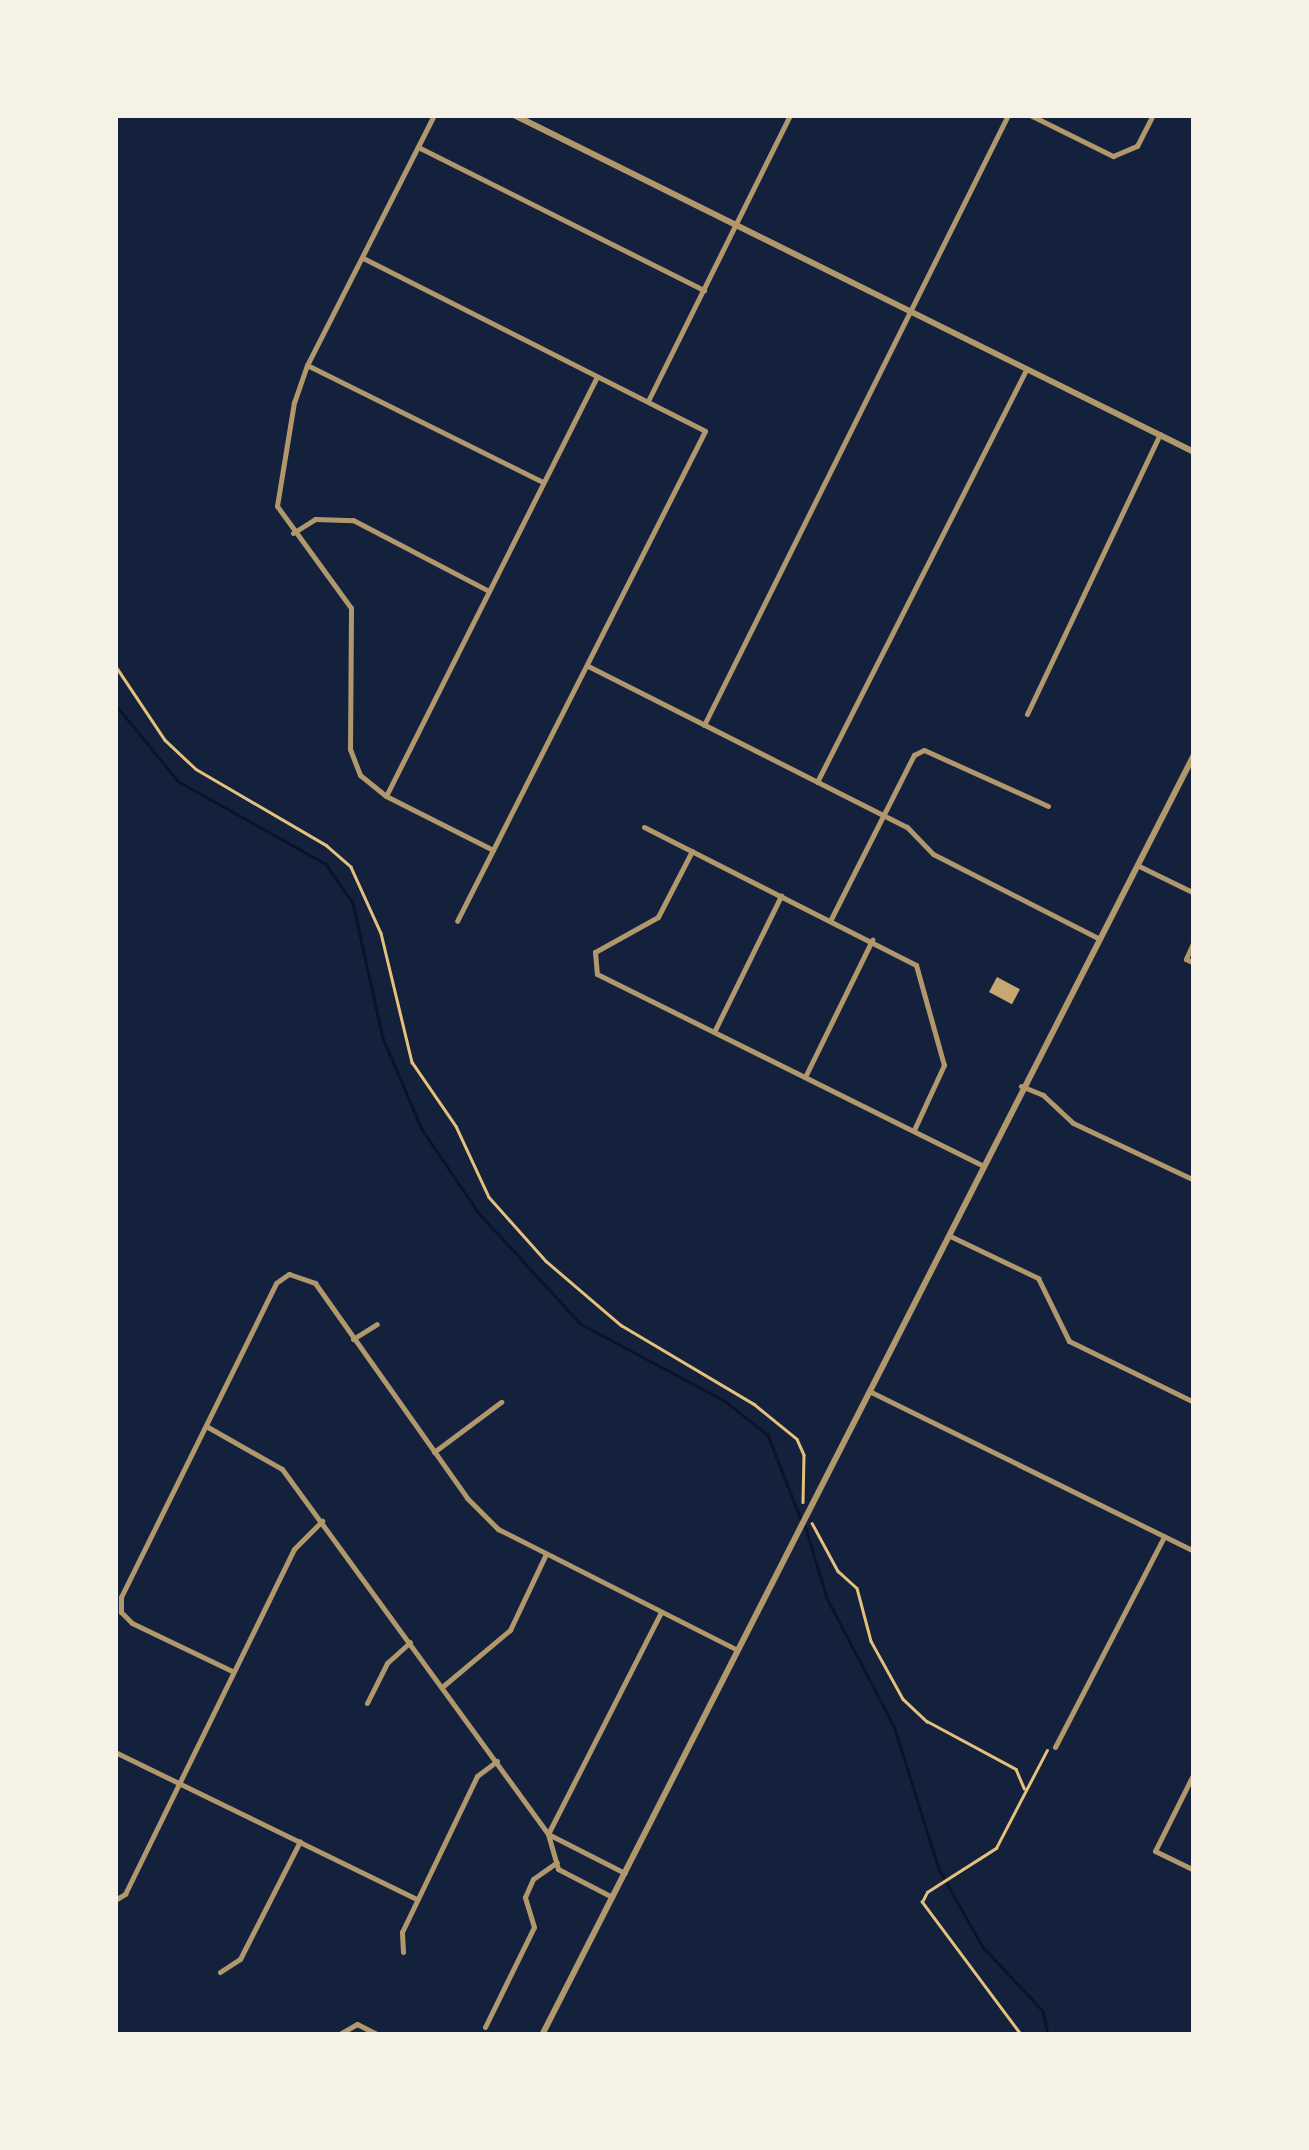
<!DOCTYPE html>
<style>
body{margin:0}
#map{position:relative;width:1309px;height:2150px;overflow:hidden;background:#14213d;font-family:Mulish,sans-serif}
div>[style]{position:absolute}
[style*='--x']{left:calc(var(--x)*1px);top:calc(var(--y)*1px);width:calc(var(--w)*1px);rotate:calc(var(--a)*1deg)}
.stream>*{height:2.5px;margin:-1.25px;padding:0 1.25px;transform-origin:1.25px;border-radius:1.25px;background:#0b132b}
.building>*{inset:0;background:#c6a872;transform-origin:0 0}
.path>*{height:2.5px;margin:-1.25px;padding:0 1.25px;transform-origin:1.25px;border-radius:1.25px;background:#e5c07b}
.minor>*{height:5px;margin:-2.5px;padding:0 2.5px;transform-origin:2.5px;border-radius:2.5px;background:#b1986c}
.tertiary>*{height:6px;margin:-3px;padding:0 3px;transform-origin:3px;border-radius:3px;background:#b1986c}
span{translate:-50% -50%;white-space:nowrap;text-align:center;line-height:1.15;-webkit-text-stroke:8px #f6f1e7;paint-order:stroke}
.frame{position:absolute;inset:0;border:118px solid #f6f1e7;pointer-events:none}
</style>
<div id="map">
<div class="stream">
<i style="--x:115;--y:704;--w:99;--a:50.7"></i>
<i style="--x:178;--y:781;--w:170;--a:29.3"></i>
<i style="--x:326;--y:864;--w:47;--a:55.3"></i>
<i style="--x:353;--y:903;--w:138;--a:77.5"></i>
<i style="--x:383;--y:1038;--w:99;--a:66.8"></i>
<i style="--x:422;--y:1129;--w:100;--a:56"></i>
<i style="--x:478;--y:1212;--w:152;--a:47.4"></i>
<i style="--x:581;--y:1324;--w:163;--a:28.1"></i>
<i style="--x:725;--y:1401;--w:55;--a:38.3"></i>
<i style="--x:768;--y:1435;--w:90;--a:68.6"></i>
<i style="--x:805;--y:1525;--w:76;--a:73.2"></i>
<i style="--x:827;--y:1598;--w:144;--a:62.4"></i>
<i style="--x:894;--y:1726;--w:150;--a:72.5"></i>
<i style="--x:939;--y:1869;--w:90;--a:60.6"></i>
<i style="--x:983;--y:1947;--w:88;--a:46.8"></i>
<i style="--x:1043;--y:2011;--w:25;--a:78"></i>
</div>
<div class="building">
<i style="left:997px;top:977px;width:26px;height:17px;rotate:28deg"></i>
</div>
<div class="path">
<i style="--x:115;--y:665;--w:90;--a:56.3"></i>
<i style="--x:165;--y:740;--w:42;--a:43.1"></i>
<i style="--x:196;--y:769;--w:151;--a:30.3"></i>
<i style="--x:326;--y:845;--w:33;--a:41"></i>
<i style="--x:351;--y:867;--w:72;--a:65.6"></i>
<i style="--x:381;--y:933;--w:133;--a:76.5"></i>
<i style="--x:412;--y:1062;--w:78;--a:55.5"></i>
<i style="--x:456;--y:1126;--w:78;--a:65.1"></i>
<i style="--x:489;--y:1197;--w:86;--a:48.3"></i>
<i style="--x:546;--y:1261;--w:99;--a:40.5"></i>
<i style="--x:621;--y:1325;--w:155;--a:30.7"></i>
<i style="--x:754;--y:1404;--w:55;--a:39.1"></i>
<i style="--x:797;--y:1439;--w:17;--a:66"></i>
<i style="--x:804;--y:1455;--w:47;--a:91.2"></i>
<i style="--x:812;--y:1523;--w:55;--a:61.6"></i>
<i style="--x:838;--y:1571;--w:25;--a:42"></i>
<i style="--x:857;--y:1588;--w:55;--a:75.2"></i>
<i style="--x:871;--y:1641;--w:66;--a:61.1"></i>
<i style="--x:903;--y:1699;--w:33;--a:43"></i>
<i style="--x:927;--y:1721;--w:101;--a:28.3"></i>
<i style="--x:1016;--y:1769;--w:21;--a:67"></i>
<i style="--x:1021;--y:2035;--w:166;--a:-126.7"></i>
<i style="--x:922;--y:1902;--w:11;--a:-63"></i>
<i style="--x:927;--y:1892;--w:82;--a:-32.5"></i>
<i style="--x:996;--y:1848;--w:110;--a:-62.5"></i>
</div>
<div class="minor">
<i style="--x:434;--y:115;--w:280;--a:116.9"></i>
<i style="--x:307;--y:365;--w:39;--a:109"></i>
<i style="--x:294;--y:402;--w:105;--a:99.3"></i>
<i style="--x:277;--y:506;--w:126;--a:54"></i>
<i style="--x:351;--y:608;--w:141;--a:90.4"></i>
<i style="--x:350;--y:749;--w:28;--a:69"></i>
<i style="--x:360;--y:775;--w:33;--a:39"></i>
<i style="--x:386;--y:796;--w:120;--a:26.8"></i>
<i style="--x:1030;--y:115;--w:93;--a:26.3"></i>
<i style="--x:1113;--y:156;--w:26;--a:-23"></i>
<i style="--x:1137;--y:146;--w:35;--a:-63"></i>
<i style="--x:418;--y:147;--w:320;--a:26.6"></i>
<i style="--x:363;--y:258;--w:383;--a:26.8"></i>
<i style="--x:705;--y:431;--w:549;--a:116.84"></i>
<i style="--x:309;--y:366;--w:261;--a:26.4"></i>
<i style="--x:648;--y:401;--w:319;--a:-63.6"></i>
<i style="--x:293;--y:533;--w:26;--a:-32"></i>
<i style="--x:315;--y:519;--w:38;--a:2"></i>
<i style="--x:353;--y:520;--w:153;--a:27.6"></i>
<i style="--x:588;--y:666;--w:357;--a:26.8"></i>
<i style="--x:907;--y:827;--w:37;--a:46"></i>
<i style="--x:933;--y:854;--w:185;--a:27"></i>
<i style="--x:1027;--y:714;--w:310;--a:-64.6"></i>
<i style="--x:704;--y:725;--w:682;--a:-63.51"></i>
<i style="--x:817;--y:782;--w:462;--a:-63.1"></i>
<i style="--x:386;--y:796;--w:469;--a:-63.3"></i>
<i style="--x:644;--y:827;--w:305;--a:26.9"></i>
<i style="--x:916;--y:965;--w:104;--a:74.4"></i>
<i style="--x:944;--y:1065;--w:72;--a:114.8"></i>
<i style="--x:692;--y:851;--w:74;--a:117.3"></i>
<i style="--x:658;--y:917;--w:72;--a:150.9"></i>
<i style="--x:595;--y:952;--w:22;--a:85"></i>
<i style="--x:597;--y:974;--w:430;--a:26.4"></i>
<i style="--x:1139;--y:866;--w:61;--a:26.1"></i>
<i style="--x:831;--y:919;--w:184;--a:-63.2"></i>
<i style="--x:914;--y:755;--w:11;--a:-27"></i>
<i style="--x:924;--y:750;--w:136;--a:24.3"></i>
<i style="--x:1194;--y:941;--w:20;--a:114"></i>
<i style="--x:1186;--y:959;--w:9;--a:27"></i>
<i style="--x:714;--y:1032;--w:152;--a:-63.8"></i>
<i style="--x:805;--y:1077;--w:153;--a:-63.9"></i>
<i style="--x:1021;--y:1086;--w:24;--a:22"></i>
<i style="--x:1043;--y:1095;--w:41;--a:43"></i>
<i style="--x:1073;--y:1123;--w:134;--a:25.2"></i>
<i style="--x:950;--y:1236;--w:98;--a:25.5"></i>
<i style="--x:1038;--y:1278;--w:70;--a:63.8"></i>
<i style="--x:1069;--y:1341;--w:139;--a:26"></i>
<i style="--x:353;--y:1339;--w:28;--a:-32"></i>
<i style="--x:871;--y:1392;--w:360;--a:26.2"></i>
<i style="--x:206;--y:1426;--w:87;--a:29.5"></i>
<i style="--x:282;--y:1469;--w:452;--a:53.9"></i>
<i style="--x:548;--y:1834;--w:36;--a:74"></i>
<i style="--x:558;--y:1869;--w:61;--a:27.4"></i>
<i style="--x:434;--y:1452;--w:84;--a:-36.7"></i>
<i style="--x:232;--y:1671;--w:111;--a:-154.4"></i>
<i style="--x:132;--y:1623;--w:16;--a:-135"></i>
<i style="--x:121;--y:1612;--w:15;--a:-90"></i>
<i style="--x:121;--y:1597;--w:350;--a:-63.7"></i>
<i style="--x:276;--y:1283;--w:16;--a:-35"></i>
<i style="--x:289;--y:1274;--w:28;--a:19"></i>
<i style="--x:315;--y:1283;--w:263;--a:54.7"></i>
<i style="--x:467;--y:1498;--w:44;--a:45"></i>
<i style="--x:498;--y:1529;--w:267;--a:26.8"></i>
<i style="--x:442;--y:1687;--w:89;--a:-40"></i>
<i style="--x:510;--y:1630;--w:82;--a:-64.7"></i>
<i style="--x:367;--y:1703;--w:45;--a:-63.4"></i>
<i style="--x:387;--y:1663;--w:31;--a:-42"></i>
<i style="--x:1055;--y:1747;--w:237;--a:-62.6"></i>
<i style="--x:115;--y:1752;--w:336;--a:26"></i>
<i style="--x:1194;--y:1773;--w:87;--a:116.6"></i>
<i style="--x:1155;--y:1851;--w:43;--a:26"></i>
<i style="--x:549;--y:1832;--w:247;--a:-63"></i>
<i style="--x:548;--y:1834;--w:86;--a:26.9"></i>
<i style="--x:115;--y:1900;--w:12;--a:-31"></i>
<i style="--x:125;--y:1894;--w:384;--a:-63.9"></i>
<i style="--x:294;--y:1549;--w:40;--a:-45"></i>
<i style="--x:403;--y:1952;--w:20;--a:-93"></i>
<i style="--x:402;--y:1932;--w:173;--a:-64.3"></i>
<i style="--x:477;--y:1776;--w:25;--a:-37"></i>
<i style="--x:220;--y:1972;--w:24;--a:-33"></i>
<i style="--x:240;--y:1959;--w:132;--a:-63"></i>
<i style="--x:485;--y:2027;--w:111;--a:-63.9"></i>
<i style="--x:534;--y:1927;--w:31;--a:-107"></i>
<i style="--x:525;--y:1897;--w:20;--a:-66"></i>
<i style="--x:533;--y:1879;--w:29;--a:-35"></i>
<i style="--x:338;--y:2035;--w:22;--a:-30"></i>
<i style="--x:357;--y:2024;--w:25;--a:27"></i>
</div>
<div class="tertiary">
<i style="--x:514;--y:115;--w:759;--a:26.36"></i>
<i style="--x:542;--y:2035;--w:1436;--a:-63.01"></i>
</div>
<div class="frame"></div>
</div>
